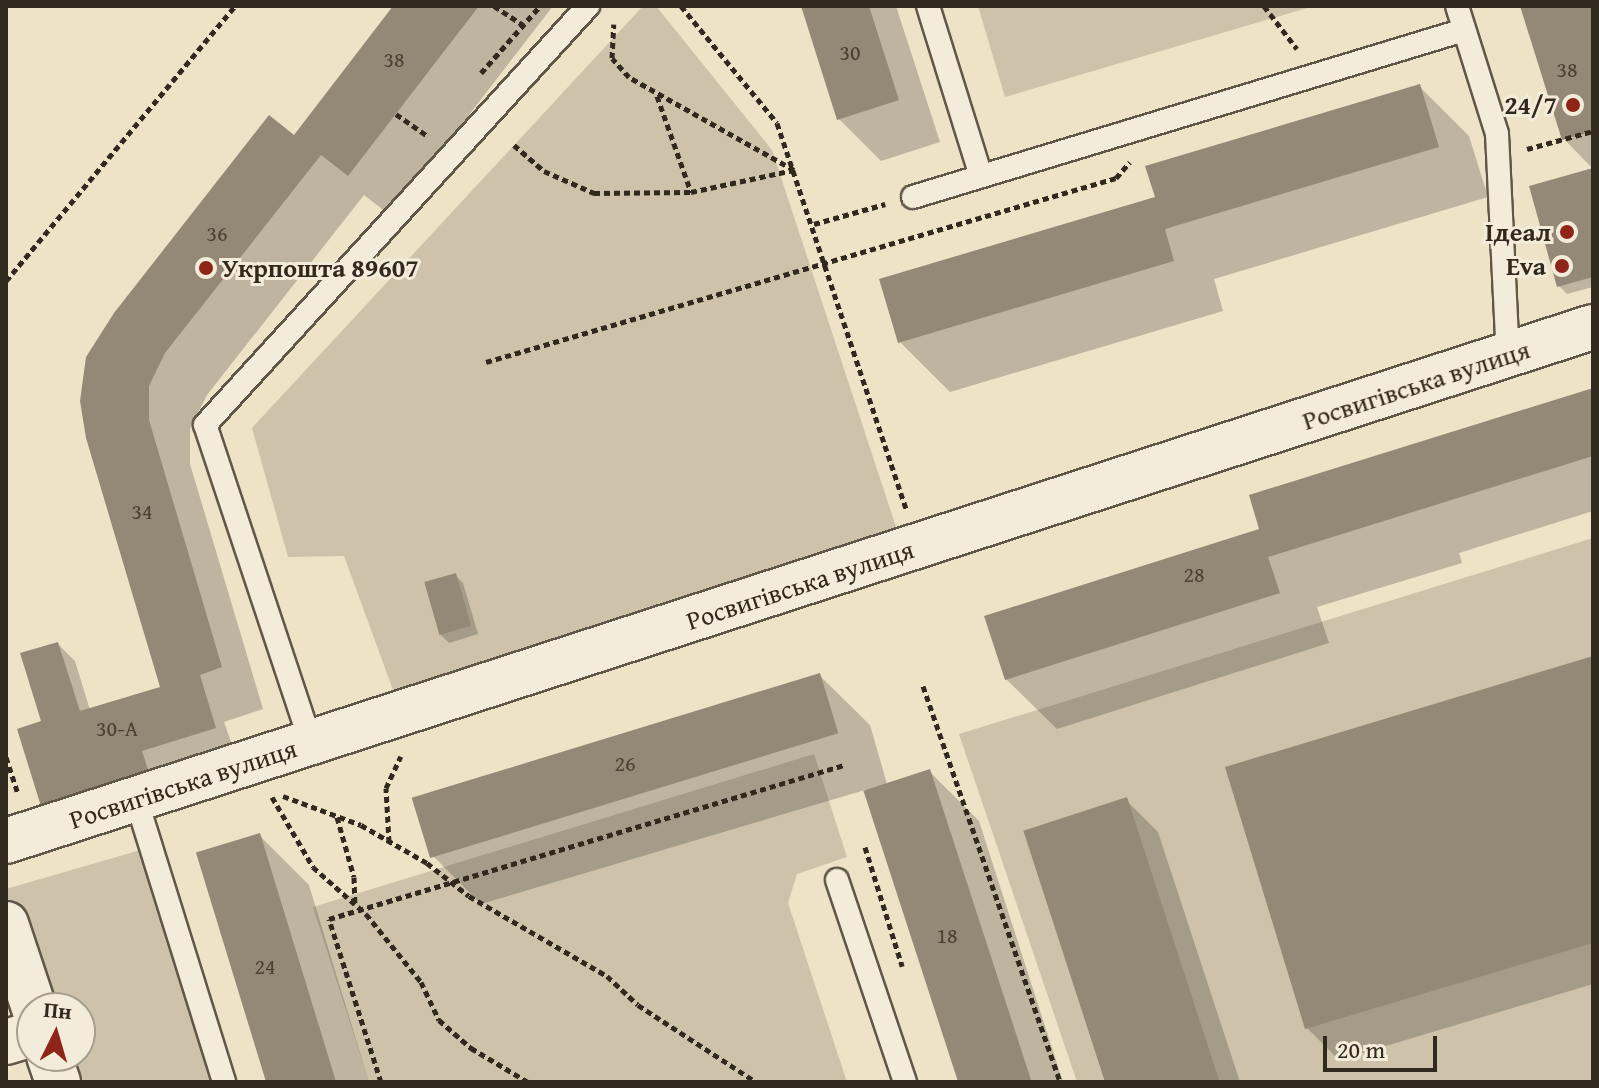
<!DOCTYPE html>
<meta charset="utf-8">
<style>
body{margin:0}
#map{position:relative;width:1599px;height:1088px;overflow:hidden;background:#eee2c7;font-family:"Gentium Book Plus",serif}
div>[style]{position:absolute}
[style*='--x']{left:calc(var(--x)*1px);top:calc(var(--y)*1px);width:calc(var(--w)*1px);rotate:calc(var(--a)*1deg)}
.green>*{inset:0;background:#cec3aa}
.shadow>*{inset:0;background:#0003}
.building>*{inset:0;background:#948976;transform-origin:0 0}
.path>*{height:5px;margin-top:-2.5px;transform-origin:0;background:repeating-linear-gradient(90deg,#32291e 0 6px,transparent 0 10px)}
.roads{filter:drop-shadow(2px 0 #615748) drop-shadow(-2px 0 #615748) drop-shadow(0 2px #615748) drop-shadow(0 -2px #615748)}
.lane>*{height:22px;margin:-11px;padding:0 11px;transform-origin:11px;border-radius:11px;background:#f4ecdb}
.street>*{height:44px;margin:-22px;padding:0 22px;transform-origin:22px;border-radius:22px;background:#f4ecdb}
.dots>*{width:22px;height:22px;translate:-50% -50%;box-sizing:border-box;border:4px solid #f4ecdb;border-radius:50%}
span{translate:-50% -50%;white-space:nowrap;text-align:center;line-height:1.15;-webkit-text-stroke:6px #f4ecdb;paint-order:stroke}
.number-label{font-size:22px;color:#4a4134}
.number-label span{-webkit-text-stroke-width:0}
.poi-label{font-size:26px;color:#32291e;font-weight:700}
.right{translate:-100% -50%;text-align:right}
.left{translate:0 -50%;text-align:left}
.street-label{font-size:26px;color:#32291e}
.frame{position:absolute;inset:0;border:8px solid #32291e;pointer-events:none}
.north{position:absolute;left:16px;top:992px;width:80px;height:80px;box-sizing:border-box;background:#f4ecdb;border:2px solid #a69e8f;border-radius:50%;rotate:5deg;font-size:22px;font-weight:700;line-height:32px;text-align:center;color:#32291e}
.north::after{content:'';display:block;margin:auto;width:28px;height:36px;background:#8f2418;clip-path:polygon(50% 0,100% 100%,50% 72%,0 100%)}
.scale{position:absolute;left:1323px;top:1036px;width:114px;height:36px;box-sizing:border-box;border:4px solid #32291e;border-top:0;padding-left:10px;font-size:24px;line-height:28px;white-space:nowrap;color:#32291e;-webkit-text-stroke:6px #f4ecdb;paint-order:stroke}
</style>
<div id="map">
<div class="green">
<i style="clip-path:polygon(643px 6px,656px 6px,772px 150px,899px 536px,393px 690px,344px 556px,288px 557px,252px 428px)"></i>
<i style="clip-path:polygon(978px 6px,1314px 6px,1005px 97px)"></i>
<i style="clip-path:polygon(1593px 538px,1593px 1082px,1077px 1082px,959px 734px)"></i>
<i style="clip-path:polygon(814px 754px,847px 857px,797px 874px,788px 903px,847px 1082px,369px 1082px,313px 907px)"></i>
<i style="clip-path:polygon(151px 847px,224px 1082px,58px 1082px,49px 1056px,80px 1056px,80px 1008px,34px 1008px,6px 924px,6px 889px)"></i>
</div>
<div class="shadow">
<i style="clip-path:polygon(396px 6px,553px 6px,391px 216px,364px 195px,207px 395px,190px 429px,190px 464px,263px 709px,224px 722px,232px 745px,158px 768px,168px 799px,44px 723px,58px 644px,75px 661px,90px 710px,162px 688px,88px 438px,294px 138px)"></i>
<i style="clip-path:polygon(803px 6px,896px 6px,940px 142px,881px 161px,839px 119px)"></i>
<i style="clip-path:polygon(1522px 6px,1593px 6px,1593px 169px,1564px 139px)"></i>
<i style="clip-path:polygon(1419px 86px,1469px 136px,1488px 197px,1214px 279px,1223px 311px,950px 392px,900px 342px,1157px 198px)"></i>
<i style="clip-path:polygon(1593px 170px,1593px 287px,1567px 294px,1559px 286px)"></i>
<i style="clip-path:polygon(1593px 390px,1593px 511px,1459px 553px,1462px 563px,1317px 607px,1329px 643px,1057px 729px,1006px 679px,1262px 530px)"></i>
<i style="clip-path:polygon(455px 575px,463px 583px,478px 634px,449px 643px,441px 635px)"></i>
<i style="clip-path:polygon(1593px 658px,1593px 984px,1339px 1060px,1307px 1028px)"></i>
<i style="clip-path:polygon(819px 675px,870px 725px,887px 784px,929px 771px,979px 821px,1063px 1082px,959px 1082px,865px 790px,481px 904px,431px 854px)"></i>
<i style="clip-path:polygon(1126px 800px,1158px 832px,1240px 1082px,1107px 1082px)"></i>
<i style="clip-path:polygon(259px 835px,309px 885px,369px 1082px,268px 1082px)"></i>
</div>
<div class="building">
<i style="clip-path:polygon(393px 6px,479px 6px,348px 176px,321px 155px,165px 353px,149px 386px,149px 420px,222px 667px,200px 675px,216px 728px,142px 751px,152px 782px,44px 816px,17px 729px,41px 721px,20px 653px,58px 642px,80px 711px,160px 687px,86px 438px,80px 401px,86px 357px,114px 313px,269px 115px,294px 135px)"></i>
<i style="clip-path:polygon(801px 6px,869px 6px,899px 100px,837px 120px)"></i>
<i style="clip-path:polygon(1520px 6px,1592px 6px,1593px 131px,1562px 140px)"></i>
<i style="clip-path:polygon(1420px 84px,1439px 147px,1165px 229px,1174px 261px,898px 343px,879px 279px,1155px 197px,1145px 166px)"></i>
<i style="clip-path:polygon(1593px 168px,1593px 277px,1557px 287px,1529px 186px)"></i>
<i style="clip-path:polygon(1593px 388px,1593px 456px,1268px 557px,1280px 593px,1005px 680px,984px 616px,1259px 529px,1249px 495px)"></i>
<i style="left:456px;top:573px;width:55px;height:33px;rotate:74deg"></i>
<i style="clip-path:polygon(1593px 656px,1593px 943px,1305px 1029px,1225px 767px)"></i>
<i style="left:820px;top:673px;width:63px;height:427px;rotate:73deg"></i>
<i style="left:930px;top:769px;width:329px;height:70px;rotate:72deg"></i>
<i style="left:1127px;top:797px;width:300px;height:109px;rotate:72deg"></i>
<i style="left:260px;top:833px;width:260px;height:67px;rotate:73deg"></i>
</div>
<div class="path">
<i style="--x:494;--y:6;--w:35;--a:33"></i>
<i style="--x:681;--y:6;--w:151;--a:50.6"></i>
<i style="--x:777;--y:123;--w:407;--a:71.5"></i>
<i style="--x:1264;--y:6;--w:54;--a:52.5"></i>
<i style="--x:481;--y:73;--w:89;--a:-48.6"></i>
<i style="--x:657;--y:96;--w:102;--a:70.5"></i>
<i style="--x:396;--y:114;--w:38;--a:35"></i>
<i style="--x:514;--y:145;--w:40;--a:41"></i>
<i style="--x:544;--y:171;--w:55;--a:23.7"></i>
<i style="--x:594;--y:193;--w:97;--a:-0.6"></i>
<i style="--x:691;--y:192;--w:105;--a:-12.1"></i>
<i style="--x:794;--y:170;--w:189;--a:-150.6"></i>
<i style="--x:629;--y:77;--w:25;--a:-132"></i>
<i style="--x:612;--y:58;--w:34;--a:-87"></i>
<i style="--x:1527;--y:149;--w:68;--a:-15.3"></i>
<i style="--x:814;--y:224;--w:74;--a:-15.7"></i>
<i style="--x:6;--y:281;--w:358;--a:-50.2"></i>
<i style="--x:486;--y:362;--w:656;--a:-16.28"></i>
<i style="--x:1116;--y:178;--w:21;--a:-49"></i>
<i style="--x:923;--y:686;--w:419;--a:70.9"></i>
<i style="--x:6;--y:757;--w:39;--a:72"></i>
<i style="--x:283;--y:796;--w:83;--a:20.4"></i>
<i style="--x:361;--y:825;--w:76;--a:29.9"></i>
<i style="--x:427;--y:863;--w:53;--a:38.2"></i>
<i style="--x:469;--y:896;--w:160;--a:30.1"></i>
<i style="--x:607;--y:976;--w:42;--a:43.1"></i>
<i style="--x:638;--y:1005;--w:141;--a:33.1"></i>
<i style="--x:272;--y:797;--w:81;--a:59.6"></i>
<i style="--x:313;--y:867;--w:71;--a:41.6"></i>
<i style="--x:366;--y:914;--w:87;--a:51"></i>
<i style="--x:421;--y:982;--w:42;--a:64.7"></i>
<i style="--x:439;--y:1020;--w:43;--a:41.2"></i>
<i style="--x:471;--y:1048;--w:66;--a:30.8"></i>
<i style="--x:337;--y:817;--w:62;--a:74.2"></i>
<i style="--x:354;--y:877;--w:28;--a:88"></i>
<i style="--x:389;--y:842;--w:54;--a:-93.2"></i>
<i style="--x:386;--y:788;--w:35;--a:-65"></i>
<i style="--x:865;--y:847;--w:125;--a:72.7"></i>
<i style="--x:381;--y:1082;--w:171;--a:-107.7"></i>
<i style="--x:329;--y:919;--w:538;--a:-16.65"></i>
</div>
<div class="roads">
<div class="lane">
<i style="--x:928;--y:6;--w:178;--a:72.7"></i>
<i style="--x:1457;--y:6;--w:134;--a:72.6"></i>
<i style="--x:1497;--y:134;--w:221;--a:87.2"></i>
<i style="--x:913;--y:197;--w:576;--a:-16.86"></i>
<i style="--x:311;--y:743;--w:335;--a:-108.4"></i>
<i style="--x:205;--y:425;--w:568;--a:-47.57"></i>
<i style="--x:136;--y:799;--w:296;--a:72.7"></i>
<i style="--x:837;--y:880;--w:213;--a:71.4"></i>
</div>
<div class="street">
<i style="--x:6;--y:841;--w:1668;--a:-17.95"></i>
<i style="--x:6;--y:924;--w:89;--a:71.6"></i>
<i style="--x:6;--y:1042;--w:27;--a:-17"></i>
<i style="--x:49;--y:1056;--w:28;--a:71"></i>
</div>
</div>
<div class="dots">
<i style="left:1573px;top:105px;background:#8f2418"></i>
<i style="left:1567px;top:232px;background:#8f2418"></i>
<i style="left:1562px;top:266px;background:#8f2418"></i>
<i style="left:206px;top:268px;background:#8f2418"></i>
</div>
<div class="number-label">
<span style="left:850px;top:53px">30</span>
<span style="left:394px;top:60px">38</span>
<span style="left:1567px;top:70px">38</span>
<span style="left:217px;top:234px">36</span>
<span style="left:142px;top:512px">34</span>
<span style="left:1194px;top:575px">28</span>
<span style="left:117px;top:729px">30-А</span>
<span style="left:625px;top:764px">26</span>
<span style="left:947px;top:936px">18</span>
<span style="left:265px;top:967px">24</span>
</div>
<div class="poi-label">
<span class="right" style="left:1557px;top:105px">24/7</span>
<span class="right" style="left:1551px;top:232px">Ідеал</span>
<span class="right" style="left:1546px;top:266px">Eva</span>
<span class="left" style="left:222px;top:268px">Укрпошта 89607</span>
</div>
<div class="street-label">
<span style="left:1416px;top:385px;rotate:-18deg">Росвигівська вулиця</span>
<span style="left:800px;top:585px;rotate:-18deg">Росвигівська вулиця</span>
<span style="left:183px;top:784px;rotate:-18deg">Росвигівська вулиця</span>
</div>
<div class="frame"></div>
<div class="north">Пн</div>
<div class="scale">20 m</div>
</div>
